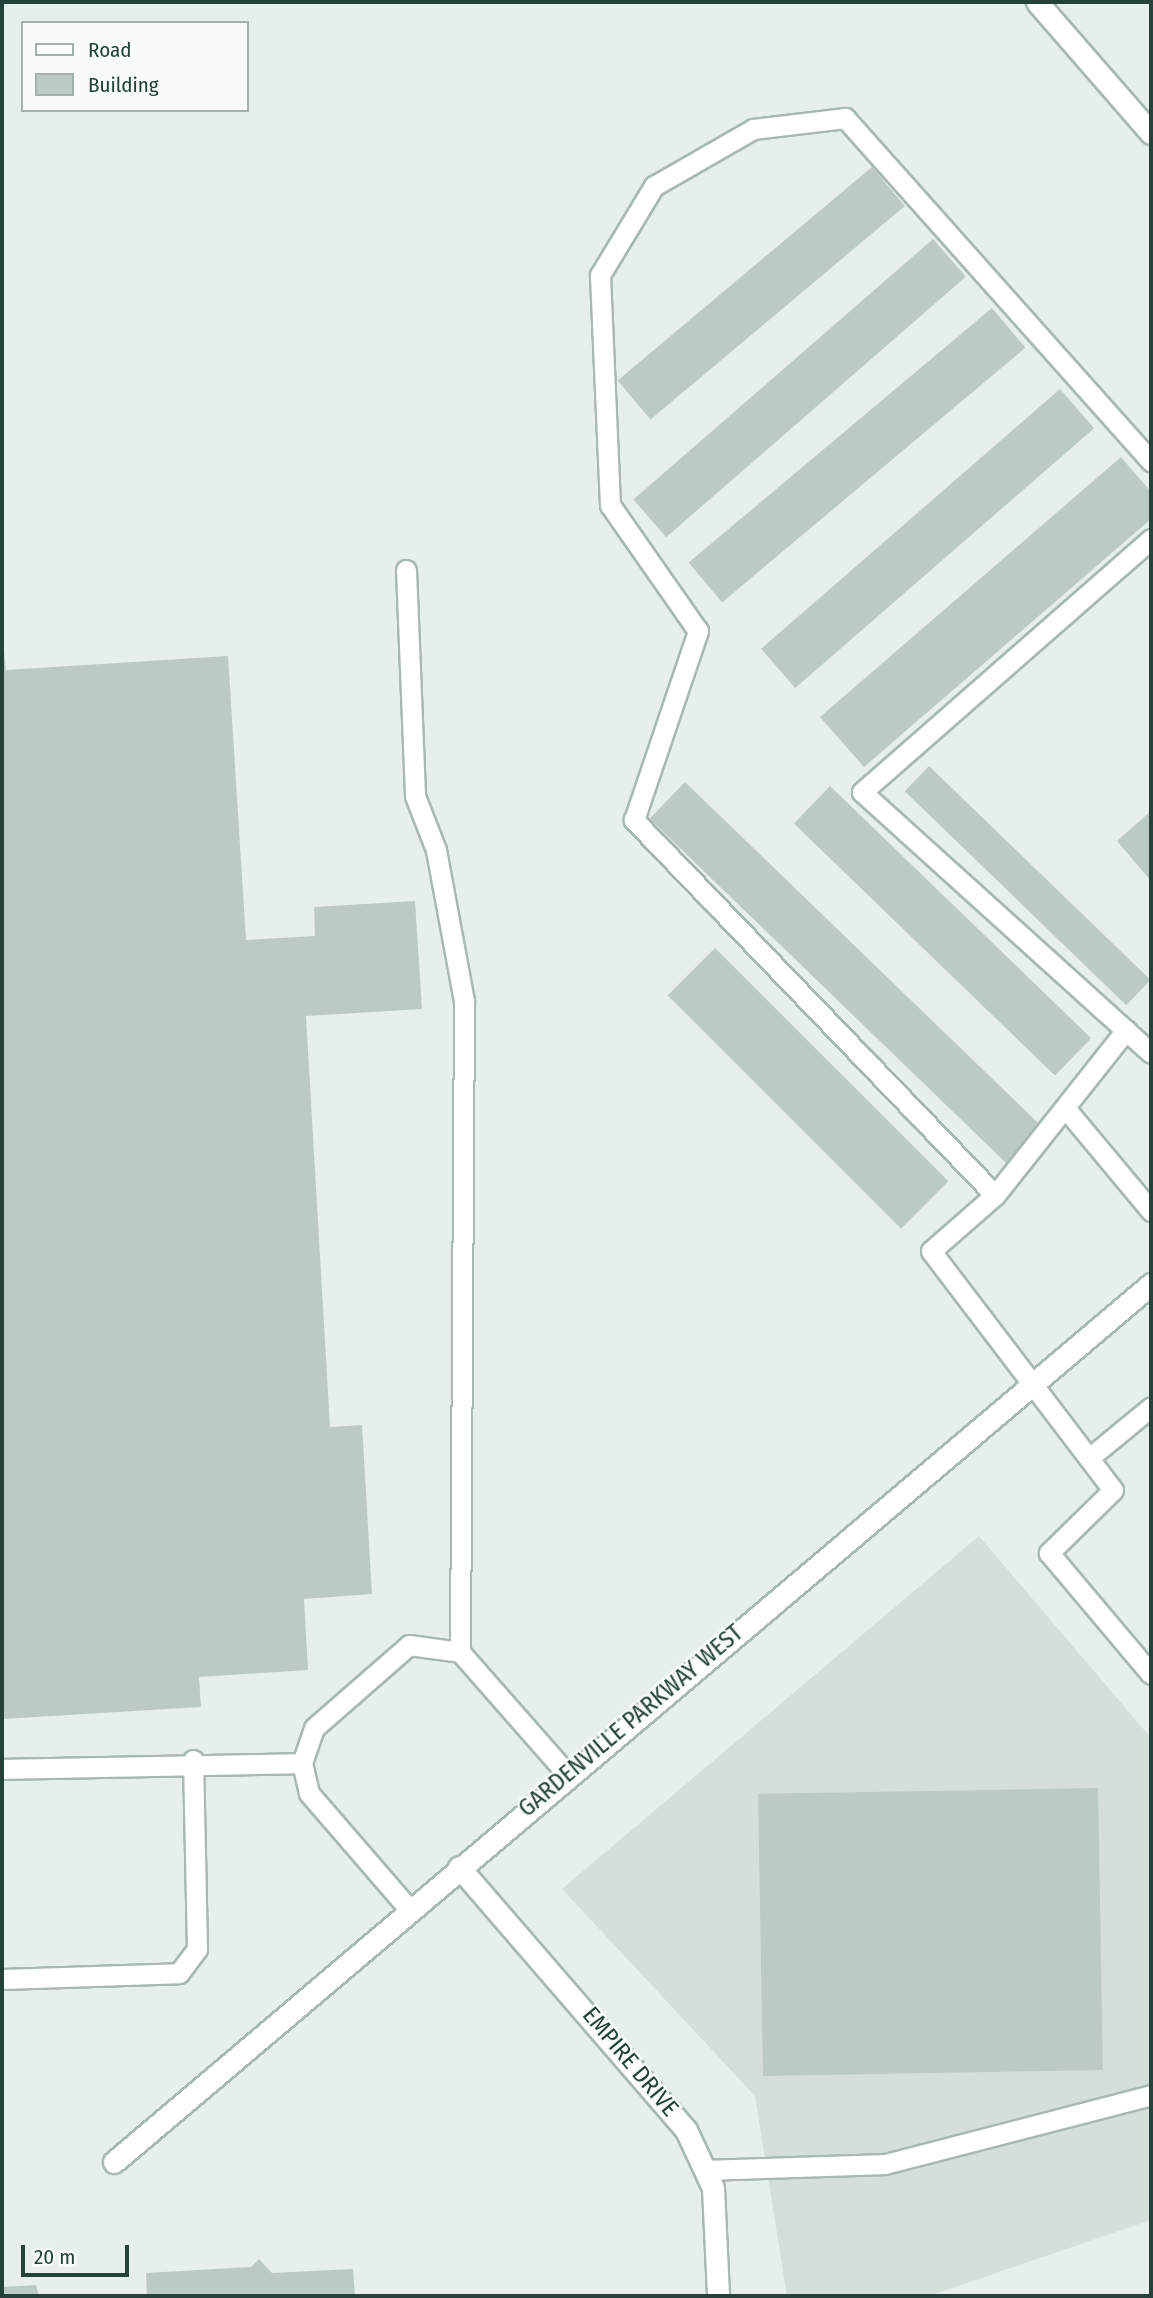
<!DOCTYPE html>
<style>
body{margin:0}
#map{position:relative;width:1153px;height:2298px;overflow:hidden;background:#e6efeb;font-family:"Fira Sans Condensed",sans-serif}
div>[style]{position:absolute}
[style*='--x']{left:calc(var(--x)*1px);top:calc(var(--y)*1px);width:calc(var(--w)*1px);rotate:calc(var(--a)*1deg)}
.built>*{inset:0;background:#d4dfda}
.building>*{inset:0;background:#bbcac4;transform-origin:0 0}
.roads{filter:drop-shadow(2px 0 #a8b8b2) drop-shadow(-2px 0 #a8b8b2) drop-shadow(0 2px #a8b8b2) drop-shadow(0 -2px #a8b8b2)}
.lane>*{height:19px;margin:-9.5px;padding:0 9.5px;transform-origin:9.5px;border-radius:9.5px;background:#fff}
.street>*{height:21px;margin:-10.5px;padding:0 10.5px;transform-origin:10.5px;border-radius:10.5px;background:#fff}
.secondary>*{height:21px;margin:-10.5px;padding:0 10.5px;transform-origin:10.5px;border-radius:10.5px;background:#fff}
span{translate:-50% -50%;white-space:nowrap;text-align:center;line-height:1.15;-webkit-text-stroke:5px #f7fbf9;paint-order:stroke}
.street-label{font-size:24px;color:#24423a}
.frame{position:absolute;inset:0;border:4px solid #24423a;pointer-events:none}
.legend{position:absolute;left:21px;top:21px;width:228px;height:91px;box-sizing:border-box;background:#f7fbf9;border:2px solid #a3b1ad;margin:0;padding:9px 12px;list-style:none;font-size:21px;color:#24423a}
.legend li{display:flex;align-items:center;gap:14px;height:35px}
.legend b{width:35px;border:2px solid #a3b1ad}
.scale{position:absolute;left:21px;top:2245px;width:108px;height:32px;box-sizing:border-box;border:4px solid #24423a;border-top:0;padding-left:9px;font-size:21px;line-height:24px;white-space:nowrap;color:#24423a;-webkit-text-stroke:5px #f7fbf9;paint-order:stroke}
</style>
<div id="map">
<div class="built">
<i style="clip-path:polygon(979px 1536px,1151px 1738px,1151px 2220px,929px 2296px,787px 2296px,755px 2096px,562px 1889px)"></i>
</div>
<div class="building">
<i style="left:872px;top:167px;width:51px;height:332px;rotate:50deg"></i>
<i style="left:933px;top:239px;width:50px;height:397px;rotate:49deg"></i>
<i style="left:992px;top:308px;width:52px;height:396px;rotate:50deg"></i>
<i style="left:1060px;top:389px;width:52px;height:396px;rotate:49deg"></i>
<i style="clip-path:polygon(1121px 457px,1151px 492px,1151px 519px,864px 767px,820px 717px)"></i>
<i style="clip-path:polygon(2px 634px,6px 670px,228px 656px,246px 940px,315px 936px,314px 907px,415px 901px,422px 1009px,306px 1016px,330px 1427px,362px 1425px,372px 1594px,304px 1599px,308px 1670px,199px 1677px,201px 1707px,2px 1719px)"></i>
<i style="left:929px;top:766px;width:308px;height:35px;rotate:44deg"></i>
<i style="left:685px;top:782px;width:496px;height:51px;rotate:44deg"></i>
<i style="left:830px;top:786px;width:363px;height:52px;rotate:44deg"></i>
<i style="clip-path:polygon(1151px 811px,1151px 881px,1117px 841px)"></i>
<i style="left:715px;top:948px;width:330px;height:67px;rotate:45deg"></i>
<i style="left:1098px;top:1788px;width:282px;height:340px;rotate:89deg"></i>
<i style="clip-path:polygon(259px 2259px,272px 2273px,353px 2269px,355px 2296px,147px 2296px,146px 2273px,251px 2267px)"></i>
<i style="clip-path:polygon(36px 2285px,39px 2296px,2px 2296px,2px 2287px)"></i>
</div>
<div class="roads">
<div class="lane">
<i style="--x:1151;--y:539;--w:384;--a:138.8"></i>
<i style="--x:862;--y:792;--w:389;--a:42.1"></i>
<i style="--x:406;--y:570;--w:226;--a:87.7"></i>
<i style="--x:415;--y:796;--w:58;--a:68.7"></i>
<i style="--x:436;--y:850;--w:154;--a:79.5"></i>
<i style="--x:464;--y:1001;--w:651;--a:90.35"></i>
<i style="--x:1126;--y:1030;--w:211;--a:128.4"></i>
<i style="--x:995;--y:1195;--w:521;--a:-133.91"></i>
<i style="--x:634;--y:820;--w:200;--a:-71.3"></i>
<i style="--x:698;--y:631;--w:154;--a:-124.9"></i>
<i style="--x:610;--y:505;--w:230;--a:-92.5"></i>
<i style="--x:600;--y:275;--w:104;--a:-58.8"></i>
<i style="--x:654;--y:186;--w:114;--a:-29.9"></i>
<i style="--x:753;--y:129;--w:93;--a:-6.8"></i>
<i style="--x:845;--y:118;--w:460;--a:48.3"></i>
<i style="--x:1066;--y:1109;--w:133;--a:50.2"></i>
<i style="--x:995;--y:1195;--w:85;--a:138.8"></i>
<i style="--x:931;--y:1251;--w:300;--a:52.7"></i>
<i style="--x:1113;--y:1490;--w:90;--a:135.5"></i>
<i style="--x:1049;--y:1553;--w:158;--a:49.9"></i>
<i style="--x:1089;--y:1458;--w:80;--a:-39.4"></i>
<i style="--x:2;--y:1769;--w:300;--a:-1.1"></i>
<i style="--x:409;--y:1909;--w:153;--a:-130.8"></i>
<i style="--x:309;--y:1793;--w:31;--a:-103"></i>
<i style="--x:302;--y:1763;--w:37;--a:-71"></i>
<i style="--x:314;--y:1728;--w:126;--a:-41.1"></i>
<i style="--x:409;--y:1645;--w:51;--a:7.8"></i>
<i style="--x:460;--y:1652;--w:164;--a:48.7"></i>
<i style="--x:2;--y:1979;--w:177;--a:-1.9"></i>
<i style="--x:179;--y:1973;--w:30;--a:-53"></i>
<i style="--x:197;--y:1949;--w:189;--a:-91.2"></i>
<i style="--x:705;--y:2170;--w:180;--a:-1.9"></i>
<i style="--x:885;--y:2164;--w:275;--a:-14.5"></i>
</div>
<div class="street">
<i style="--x:459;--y:1867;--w:347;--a:49.2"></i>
<i style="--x:686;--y:2130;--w:64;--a:65"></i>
<i style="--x:713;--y:2188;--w:108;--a:87.3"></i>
<i style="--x:114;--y:2162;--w:1359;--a:-40.25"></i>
</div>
<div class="secondary">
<i style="--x:1037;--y:2;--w:174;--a:49"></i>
</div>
</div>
<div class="street-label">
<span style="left:631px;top:1721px;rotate:-40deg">GARDENVILLE PARKWAY WEST</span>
<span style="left:630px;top:2062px;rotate:50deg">EMPIRE DRIVE</span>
</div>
<div class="frame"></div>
<ul class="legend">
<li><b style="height:9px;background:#fff"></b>Road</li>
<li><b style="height:19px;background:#bbcac4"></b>Building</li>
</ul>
<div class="scale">20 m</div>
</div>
